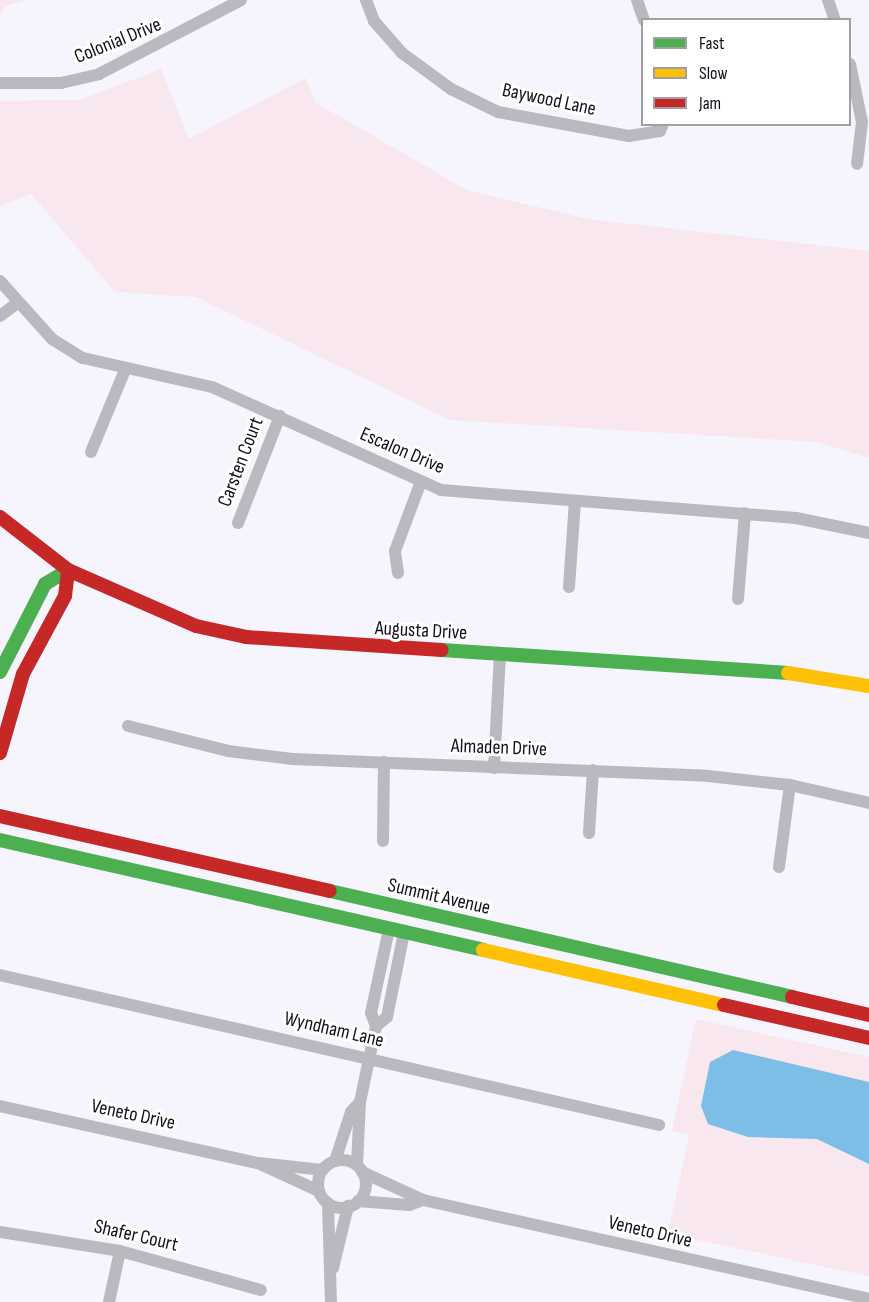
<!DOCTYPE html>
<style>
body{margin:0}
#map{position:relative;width:869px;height:1302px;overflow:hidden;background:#f6f4fc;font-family:"Sofia Sans Condensed",sans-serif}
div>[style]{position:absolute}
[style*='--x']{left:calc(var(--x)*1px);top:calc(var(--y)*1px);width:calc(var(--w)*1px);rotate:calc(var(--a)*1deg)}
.green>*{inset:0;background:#f9e7ef}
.water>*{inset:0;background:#7cbee5}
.street>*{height:12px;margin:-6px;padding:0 6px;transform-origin:6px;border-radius:6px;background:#b9b9c0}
.street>.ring{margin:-6px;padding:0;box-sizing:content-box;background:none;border:12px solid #b9b9c0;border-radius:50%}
.fast>*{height:14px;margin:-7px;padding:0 7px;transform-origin:7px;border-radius:7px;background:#4caf50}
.slow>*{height:14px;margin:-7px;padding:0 7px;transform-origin:7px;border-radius:7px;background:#ffc107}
.jam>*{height:14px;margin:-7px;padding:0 7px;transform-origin:7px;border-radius:7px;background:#c62828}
span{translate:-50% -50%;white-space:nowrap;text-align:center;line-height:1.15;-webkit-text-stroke:6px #fff;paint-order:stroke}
.street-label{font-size:20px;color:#14101b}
.legend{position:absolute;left:641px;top:18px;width:210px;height:108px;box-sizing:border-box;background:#fff;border:2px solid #a19fa4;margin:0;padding:8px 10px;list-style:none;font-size:18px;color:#14101b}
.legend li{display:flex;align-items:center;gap:12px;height:30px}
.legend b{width:30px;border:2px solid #a19fa4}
</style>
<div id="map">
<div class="green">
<i style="clip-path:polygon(0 0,27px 0,6px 6px,0 15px,1px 65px)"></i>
<i style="clip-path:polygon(161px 69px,189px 139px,306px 78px,316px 103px,467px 190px,588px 219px,869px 251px,869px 458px,817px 442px,450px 420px,196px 297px,115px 292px,31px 194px,0 206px,0 101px,80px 100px)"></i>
<i style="clip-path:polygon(696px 1019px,869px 1057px,869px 1276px,668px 1234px,689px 1135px,672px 1131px)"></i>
</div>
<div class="water">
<i style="clip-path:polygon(733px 1050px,869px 1082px,869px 1164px,817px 1139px,748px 1137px,708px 1124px,701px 1106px,710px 1062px)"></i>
</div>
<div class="street">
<i style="--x:366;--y:0;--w:22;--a:69"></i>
<i style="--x:374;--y:21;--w:43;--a:48.8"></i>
<i style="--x:402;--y:53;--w:61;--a:36.3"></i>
<i style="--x:451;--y:89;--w:52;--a:26.1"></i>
<i style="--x:498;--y:112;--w:133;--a:10.4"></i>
<i style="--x:629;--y:136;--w:31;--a:-9"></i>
<i style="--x:660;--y:131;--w:8;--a:-67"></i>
<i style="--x:637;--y:0;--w:21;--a:71"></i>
<i style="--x:828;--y:0;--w:21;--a:71"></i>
<i style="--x:850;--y:64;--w:59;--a:78.3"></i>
<i style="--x:862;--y:122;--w:42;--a:96.8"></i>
<i style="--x:0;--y:83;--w:61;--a:0"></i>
<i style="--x:61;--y:83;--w:39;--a:-13"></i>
<i style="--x:99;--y:74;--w:160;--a:-27.5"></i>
<i style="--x:0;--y:281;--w:78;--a:48.1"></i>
<i style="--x:52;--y:339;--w:36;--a:32"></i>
<i style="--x:83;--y:358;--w:132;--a:12.7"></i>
<i style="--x:212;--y:387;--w:251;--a:24.2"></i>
<i style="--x:441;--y:490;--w:356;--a:4.5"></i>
<i style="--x:796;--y:518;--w:75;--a:11.6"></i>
<i style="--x:0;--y:316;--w:21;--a:-37"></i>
<i style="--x:91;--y:452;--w:89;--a:-67.5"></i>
<i style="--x:238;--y:523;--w:115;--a:-68.6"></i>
<i style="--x:398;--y:573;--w:22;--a:-98"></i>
<i style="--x:395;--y:551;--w:72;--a:-69.5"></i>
<i style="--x:569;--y:587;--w:85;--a:-86"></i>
<i style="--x:738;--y:599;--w:86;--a:-85.3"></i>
<i style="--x:128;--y:726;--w:103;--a:14"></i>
<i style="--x:228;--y:751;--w:65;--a:7"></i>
<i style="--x:293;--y:759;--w:415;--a:2.3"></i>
<i style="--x:708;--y:776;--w:82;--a:6.3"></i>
<i style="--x:790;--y:785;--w:81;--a:12.8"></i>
<i style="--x:494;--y:768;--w:113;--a:-87"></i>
<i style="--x:589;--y:833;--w:63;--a:-86.4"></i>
<i style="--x:383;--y:841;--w:79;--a:-89.3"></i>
<i style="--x:779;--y:867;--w:83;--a:-82.4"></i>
<i style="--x:0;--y:975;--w:676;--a:12.82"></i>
<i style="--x:376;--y:1026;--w:14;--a:-39"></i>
<i style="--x:387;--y:1017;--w:86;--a:-78.6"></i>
<i style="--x:0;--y:1106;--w:264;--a:12.5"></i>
<i style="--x:258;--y:1163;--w:65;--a:6.1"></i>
<i class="ring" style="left:318px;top:1160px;width:36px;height:36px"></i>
<i style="--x:335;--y:1161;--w:52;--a:-71.9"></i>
<i style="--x:351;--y:1112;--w:13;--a:-48"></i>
<i style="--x:258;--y:1163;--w:67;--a:24.7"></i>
<i style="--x:357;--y:1165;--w:63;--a:-87.3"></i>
<i style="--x:360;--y:1102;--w:78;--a:-78.1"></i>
<i style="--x:376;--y:1026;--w:14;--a:-111"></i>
<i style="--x:371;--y:1013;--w:86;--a:-77.9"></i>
<i style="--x:362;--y:1172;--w:67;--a:24.7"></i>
<i style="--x:423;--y:1200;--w:457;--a:12.5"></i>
<i style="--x:358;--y:1201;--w:51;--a:4.5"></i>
<i style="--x:409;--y:1205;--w:15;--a:-20"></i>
<i style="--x:328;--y:1203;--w:99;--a:88.3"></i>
<i style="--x:0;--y:1232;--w:121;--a:9"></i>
<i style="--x:120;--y:1251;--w:146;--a:15.5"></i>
<i style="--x:333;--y:1268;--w:64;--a:-76.4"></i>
<i style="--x:109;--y:1302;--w:52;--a:-77.8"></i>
</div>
<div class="fast">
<i style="--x:442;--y:650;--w:347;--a:3.8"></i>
<i style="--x:0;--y:672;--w:99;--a:-62.9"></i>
<i style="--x:45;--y:584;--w:27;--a:-31"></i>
<i style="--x:0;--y:840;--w:495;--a:12.8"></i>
<i style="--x:330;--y:891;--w:474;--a:12.9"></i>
</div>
<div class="slow">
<i style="--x:788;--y:673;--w:82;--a:9.1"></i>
<i style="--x:483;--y:950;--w:247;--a:12.9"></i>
</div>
<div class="jam">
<i style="--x:0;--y:517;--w:86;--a:37.9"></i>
<i style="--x:68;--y:570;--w:140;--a:23.6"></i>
<i style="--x:196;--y:626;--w:51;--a:12.4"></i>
<i style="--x:246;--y:637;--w:196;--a:3.8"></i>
<i style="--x:0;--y:753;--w:82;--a:-73.8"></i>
<i style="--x:23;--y:674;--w:89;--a:-61.7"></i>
<i style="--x:65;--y:596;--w:26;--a:-83"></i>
<i style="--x:0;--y:816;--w:338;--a:12.8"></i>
<i style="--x:792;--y:997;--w:79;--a:13.2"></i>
<i style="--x:724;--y:1005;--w:149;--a:12.8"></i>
</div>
<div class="street-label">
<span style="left:118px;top:41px;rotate:-22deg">Colonial Drive</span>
<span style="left:549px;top:100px;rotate:12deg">Baywood Lane</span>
<span style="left:402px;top:451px;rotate:23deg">Escalon Drive</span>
<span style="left:241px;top:462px;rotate:-69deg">Carsten Court</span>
<span style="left:421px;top:631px;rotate:3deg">Augusta Drive</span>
<span style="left:499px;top:748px;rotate:2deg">Almaden Drive</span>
<span style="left:439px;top:897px;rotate:13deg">Summit Avenue</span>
<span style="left:334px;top:1030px;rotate:13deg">Wyndham Lane</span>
<span style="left:133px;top:1115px;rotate:12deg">Veneto Drive</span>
<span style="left:650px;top:1232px;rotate:13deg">Veneto Drive</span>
<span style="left:136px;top:1236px;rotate:13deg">Shafer Court</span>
</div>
<ul class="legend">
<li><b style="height:8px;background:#4caf50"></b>Fast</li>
<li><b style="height:8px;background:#ffc107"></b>Slow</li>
<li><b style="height:8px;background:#c62828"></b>Jam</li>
</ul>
</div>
